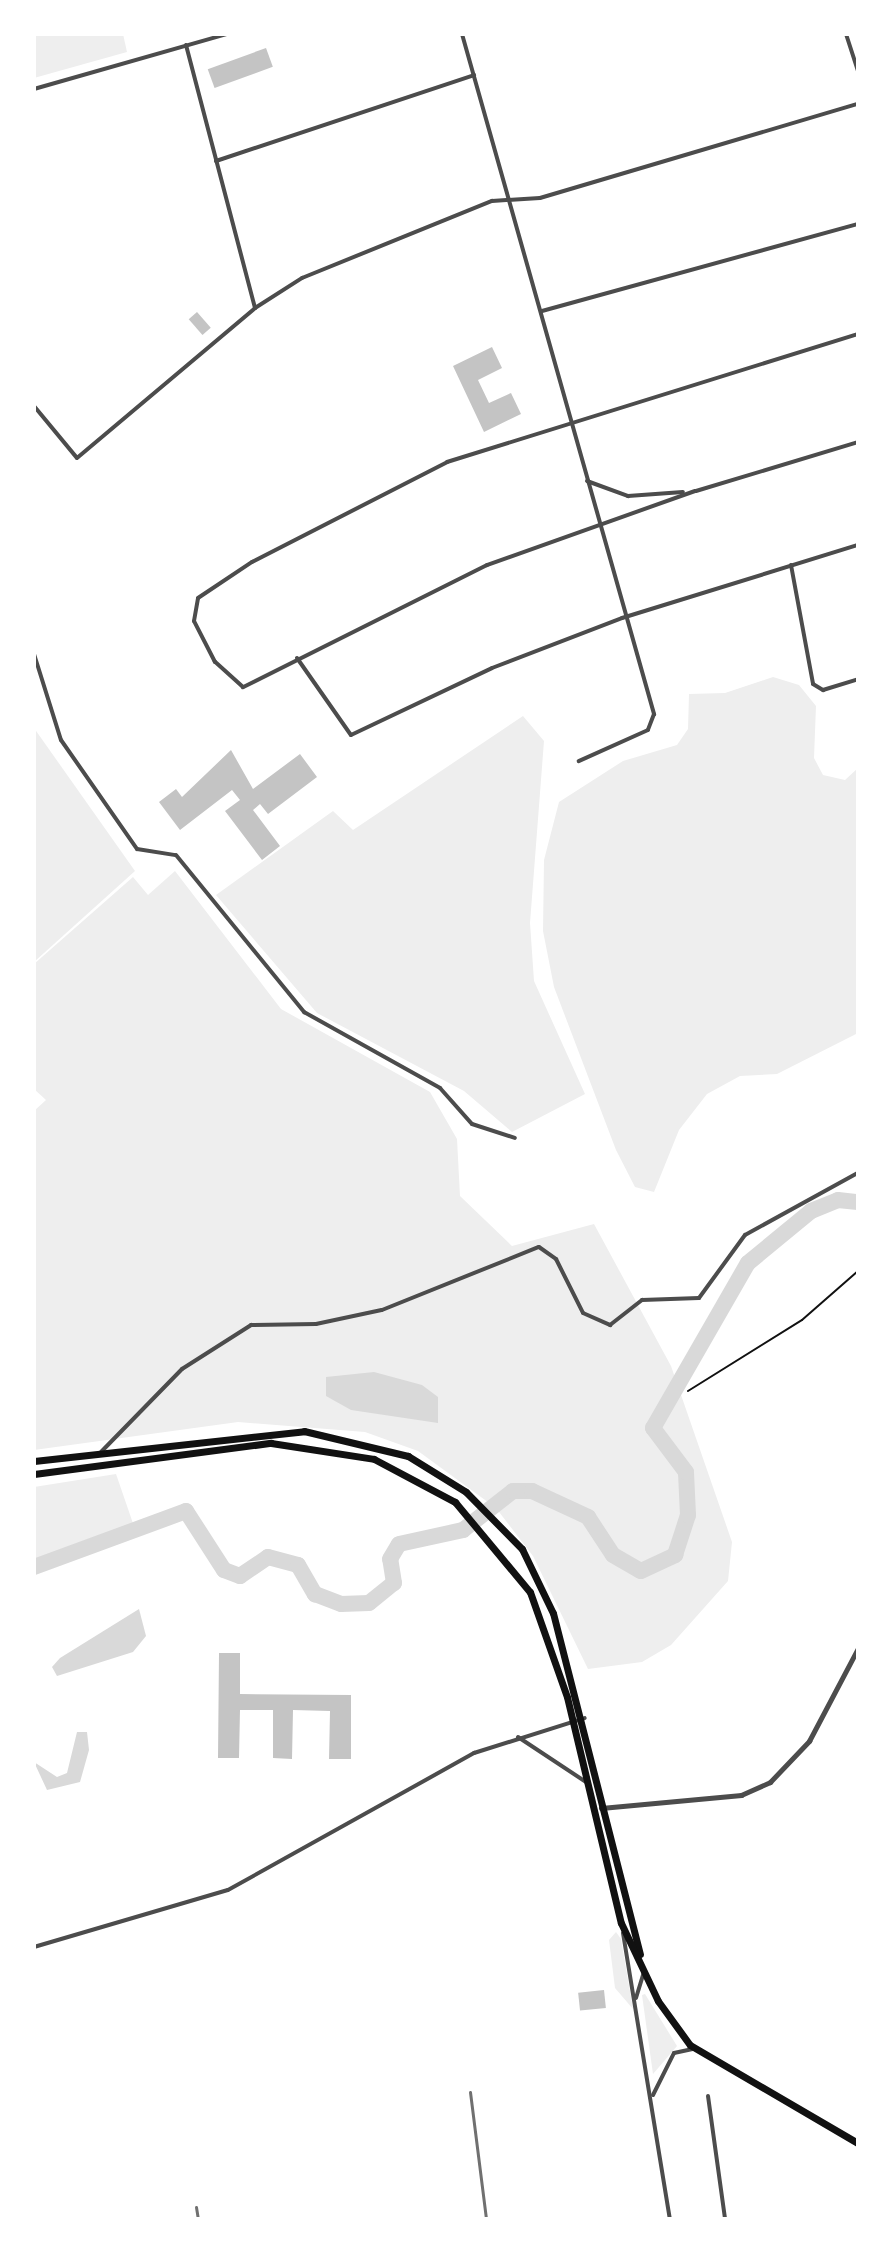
<!DOCTYPE html>
<style>
body{margin:0}
#map{position:relative;width:892px;height:2253px;overflow:hidden;background:#fff;font-family:"Playfair Display",serif}
div>[style]{position:absolute}
[style*='--x']{left:calc(var(--x)*1px);top:calc(var(--y)*1px);width:calc(var(--w)*1px);rotate:calc(var(--a)*1deg)}
.green>*{inset:0;background:#eee}
.water>*{inset:0;background:#d9d9d9}
.river>*{height:16px;margin:-8px;padding:0 8px;transform-origin:8px;border-radius:8px;background:#d9d9d9}
.building>*{inset:0;background:#c4c4c4;transform-origin:0 0}
.path>*{height:2px;margin:-1px;padding:0 1px;transform-origin:1px;border-radius:1px;background:#111}
.minor>*{height:4px;margin:-2px;padding:0 2px;transform-origin:2px;border-radius:2px;background:#4c4c4c}
.tertiary>*{height:5px;margin:-2.5px;padding:0 2.5px;transform-origin:2.5px;border-radius:2.5px;background:#4c4c4c}
.primary>*{height:7px;margin:-3.5px;padding:0 3.5px;transform-origin:3.5px;border-radius:3.5px;background:#111}
.rail>*{height:3px;margin:-1.5px;padding:0 1.5px;transform-origin:1.5px;border-radius:1.5px;background:#707070}
span{translate:-50% -50%;white-space:nowrap;text-align:center;line-height:1.15;-webkit-text-stroke:6px #fff;paint-order:stroke}
.frame{position:absolute;inset:0;border:36px solid #fff;pointer-events:none}
</style>
<div id="map">
<div class="green">
<i style="clip-path:polygon(34px 34px,123px 34px,127px 52px,34px 78px)"></i>
<i style="clip-path:polygon(773px 677px,799px 685px,816px 706px,814px 758px,823px 775px,845px 780px,858px 768px,858px 1033px,777px 1074px,740px 1076px,707px 1094px,679px 1130px,654px 1192px,635px 1187px,616px 1150px,554px 987px,543px 931px,544px 860px,559px 802px,623px 761px,677px 745px,688px 729px,689px 694px,725px 693px)"></i>
<i style="clip-path:polygon(523px 716px,544px 741px,530px 923px,534px 981px,585px 1094px,512px 1132px,464px 1091px,317px 1013px,216px 895px,333px 811px,353px 830px)"></i>
<i style="clip-path:polygon(34px 728px,135px 871px,34px 962px)"></i>
<i style="clip-path:polygon(175px 871px,281px 1009px,430px 1092px,457px 1139px,460px 1196px,512px 1246px,594px 1224px,671px 1366px,732px 1542px,728px 1581px,671px 1645px,642px 1662px,588px 1669px,533px 1556px,496px 1508px,418px 1451px,365px 1432px,238px 1422px,34px 1450px,34px 1111px,46px 1100px,34px 1089px,34px 964px,133px 877px,148px 895px)"></i>
<i style="clip-path:polygon(116px 1474px,137px 1535px,34px 1572px,34px 1487px)"></i>
<i style="clip-path:polygon(616px 1932px,621px 1939px,633px 2009px,615px 1988px,609px 1940px)"></i>
<i style="clip-path:polygon(645px 1994px,677px 2046px,653px 2074px,642px 1995px)"></i>
</div>
<div class="water">
<i style="clip-path:polygon(374px 1372px,422px 1385px,438px 1397px,438px 1423px,351px 1410px,326px 1396px,326px 1377px)"></i>
<i style="clip-path:polygon(139px 1609px,146px 1636px,133px 1652px,57px 1676px,52px 1667px,60px 1658px)"></i>
<i style="clip-path:polygon(77px 1732px,87px 1732px,89px 1750px,80px 1782px,47px 1790px,34px 1762px,57px 1777px,67px 1773px)"></i>
</div>
<div class="river">
<i style="--x:34;--y:1567;--w:162;--a:-20.2"></i>
<i style="--x:186;--y:1511;--w:70;--a:57.2"></i>
<i style="--x:224;--y:1570;--w:17;--a:21"></i>
<i style="--x:240;--y:1576;--w:34;--a:-34"></i>
<i style="--x:268;--y:1557;--w:31;--a:15"></i>
<i style="--x:298;--y:1565;--w:34;--a:60"></i>
<i style="--x:315;--y:1594;--w:28;--a:21"></i>
<i style="--x:341;--y:1604;--w:28;--a:-2"></i>
<i style="--x:369;--y:1603;--w:32;--a:-39"></i>
<i style="--x:394;--y:1583;--w:24;--a:-99"></i>
<i style="--x:390;--y:1559;--w:17;--a:-59"></i>
<i style="--x:399;--y:1544;--w:66;--a:-12.3"></i>
<i style="--x:463;--y:1530;--w:63;--a:-38"></i>
<i style="--x:513;--y:1491;--w:19;--a:0"></i>
<i style="--x:532;--y:1491;--w:62;--a:24.9"></i>
<i style="--x:588;--y:1517;--w:45;--a:56.7"></i>
<i style="--x:613;--y:1555;--w:32;--a:30"></i>
<i style="--x:641;--y:1571;--w:38;--a:-25"></i>
<i style="--x:675;--y:1555;--w:42;--a:-72"></i>
<i style="--x:688;--y:1515;--w:43;--a:-92.7"></i>
<i style="--x:686;--y:1472;--w:55;--a:-126.9"></i>
<i style="--x:653;--y:1428;--w:190;--a:-60.1"></i>
<i style="--x:748;--y:1263;--w:82;--a:-39.5"></i>
<i style="--x:811;--y:1211;--w:29;--a:-22"></i>
<i style="--x:838;--y:1200;--w:20;--a:6"></i>
</div>
<div class="building">
<i style="left:266px;top:48px;width:20px;height:62px;rotate:70deg"></i>
<i style="left:197px;top:312px;width:21px;height:11px;rotate:49deg"></i>
<i style="clip-path:polygon(492px 347px,502px 368px,478px 380px,489px 403px,511px 393px,521px 414px,484px 432px,453px 366px)"></i>
<i style="clip-path:polygon(231px 750px,253px 789px,300px 754px,317px 777px,268px 814px,260px 804px,253px 810px,280px 846px,262px 860px,225px 811px,240px 800px,232px 790px,180px 830px,159px 802px,176px 789px,182px 797px)"></i>
<i style="clip-path:polygon(219px 1653px,240px 1653px,240px 1694px,351px 1695px,351px 1759px,329px 1759px,330px 1711px,293px 1710px,292px 1759px,273px 1758px,273px 1710px,240px 1710px,239px 1758px,218px 1758px)"></i>
<i style="left:604px;top:1990px;width:18px;height:26px;rotate:84deg"></i>
</div>
<div class="path">
<i style="--x:688;--y:1391;--w:134;--a:-31.9"></i>
<i style="--x:802;--y:1320;--w:74;--a:-41.2"></i>
</div>
<div class="minor">
<i style="--x:462;--y:34;--w:707;--a:74.23"></i>
<i style="--x:654;--y:714;--w:17;--a:111"></i>
<i style="--x:648;--y:730;--w:76;--a:155.8"></i>
<i style="--x:846;--y:34;--w:39;--a:72"></i>
<i style="--x:186;--y:45;--w:272;--a:75.3"></i>
<i style="--x:34;--y:89;--w:201;--a:-15.9"></i>
<i style="--x:216;--y:161;--w:272;--a:-18.4"></i>
<i style="--x:542;--y:311;--w:328;--a:-15.4"></i>
<i style="--x:34;--y:406;--w:67;--a:50.4"></i>
<i style="--x:77;--y:458;--w:233;--a:-40.1"></i>
<i style="--x:255;--y:308;--w:56;--a:-32.6"></i>
<i style="--x:302;--y:278;--w:205;--a:-22.1"></i>
<i style="--x:492;--y:201;--w:48;--a:-3.6"></i>
<i style="--x:540;--y:198;--w:332;--a:-16.5"></i>
<i style="--x:587;--y:481;--w:44;--a:20.1"></i>
<i style="--x:628;--y:496;--w:55;--a:-4.2"></i>
<i style="--x:695;--y:491;--w:221;--a:160.4"></i>
<i style="--x:487;--y:565;--w:273;--a:153.4"></i>
<i style="--x:243;--y:687;--w:38;--a:-138"></i>
<i style="--x:215;--y:662;--w:46;--a:-117.1"></i>
<i style="--x:194;--y:621;--w:23;--a:-80"></i>
<i style="--x:198;--y:598;--w:65;--a:-33.7"></i>
<i style="--x:252;--y:562;--w:219;--a:-27.1"></i>
<i style="--x:447;--y:462;--w:430;--a:-17.3"></i>
<i style="--x:696;--y:491;--w:169;--a:-16.8"></i>
<i style="--x:791;--y:565;--w:121;--a:79.5"></i>
<i style="--x:813;--y:684;--w:12;--a:31"></i>
<i style="--x:823;--y:690;--w:37;--a:-17"></i>
<i style="--x:34;--y:654;--w:90;--a:72.6"></i>
<i style="--x:61;--y:740;--w:133;--a:55.1"></i>
<i style="--x:137;--y:849;--w:39;--a:9"></i>
<i style="--x:176;--y:855;--w:203;--a:50.8"></i>
<i style="--x:304;--y:1012;--w:156;--a:29.2"></i>
<i style="--x:440;--y:1088;--w:48;--a:48.4"></i>
<i style="--x:472;--y:1124;--w:45;--a:18"></i>
<i style="--x:297;--y:658;--w:94;--a:55"></i>
<i style="--x:351;--y:735;--w:156;--a:-25.4"></i>
<i style="--x:492;--y:668;--w:139;--a:-21"></i>
<i style="--x:622;--y:618;--w:247;--a:-17.2"></i>
<i style="--x:101;--y:1452;--w:116;--a:-45.7"></i>
<i style="--x:182;--y:1369;--w:82;--a:-32.5"></i>
<i style="--x:251;--y:1325;--w:65;--a:-0.9"></i>
<i style="--x:316;--y:1324;--w:67;--a:-12"></i>
<i style="--x:382;--y:1310;--w:169;--a:-21.9"></i>
<i style="--x:539;--y:1247;--w:21;--a:35"></i>
<i style="--x:556;--y:1259;--w:60;--a:63.4"></i>
<i style="--x:583;--y:1313;--w:30;--a:24"></i>
<i style="--x:610;--y:1325;--w:41;--a:-38"></i>
<i style="--x:642;--y:1300;--w:57;--a:-2"></i>
<i style="--x:699;--y:1298;--w:78;--a:-53.9"></i>
<i style="--x:745;--y:1235;--w:129;--a:-28.8"></i>
<i style="--x:518;--y:1737;--w:82;--a:33.5"></i>
<i style="--x:623;--y:1933;--w:290;--a:80.7"></i>
<i style="--x:34;--y:1947;--w:202;--a:-16.4"></i>
<i style="--x:228;--y:1890;--w:282;--a:-29.1"></i>
<i style="--x:474;--y:1753;--w:116;--a:-17.5"></i>
<i style="--x:636;--y:1998;--w:27;--a:-73"></i>
<i style="--x:653;--y:2095;--w:47;--a:-63.4"></i>
<i style="--x:674;--y:2053;--w:19;--a:-12"></i>
<i style="--x:708;--y:2096;--w:124;--a:82.1"></i>
</div>
<div class="tertiary">
<i style="--x:601;--y:1808;--w:141;--a:-5.3"></i>
<i style="--x:741;--y:1795;--w:32;--a:-24"></i>
<i style="--x:770;--y:1782;--w:57;--a:-46.4"></i>
<i style="--x:809;--y:1741;--w:105;--a:-62.2"></i>
</div>
<div class="primary">
<i style="--x:34;--y:1461;--w:272;--a:-6.3"></i>
<i style="--x:304;--y:1431;--w:107;--a:13.5"></i>
<i style="--x:408;--y:1456;--w:68;--a:31.8"></i>
<i style="--x:466;--y:1492;--w:80;--a:45.5"></i>
<i style="--x:522;--y:1549;--w:71;--a:64.2"></i>
<i style="--x:553;--y:1613;--w:352;--a:75.7"></i>
<i style="--x:34;--y:1474;--w:239;--a:-7.5"></i>
<i style="--x:271;--y:1443;--w:104;--a:8.8"></i>
<i style="--x:374;--y:1459;--w:92;--a:28"></i>
<i style="--x:455;--y:1502;--w:117;--a:50.2"></i>
<i style="--x:530;--y:1592;--w:111;--a:70.6"></i>
<i style="--x:567;--y:1697;--w:232;--a:76.6"></i>
<i style="--x:621;--y:1923;--w:86;--a:64.6"></i>
<i style="--x:658;--y:2001;--w:54;--a:54"></i>
<i style="--x:690;--y:2045;--w:194;--a:30.3"></i>
</div>
<div class="rail">
<i style="--x:470;--y:2092;--w:128;--a:82.8"></i>
<i style="--x:196;--y:2207;--w:12;--a:81"></i>
</div>
<div class="frame"></div>
</div>
